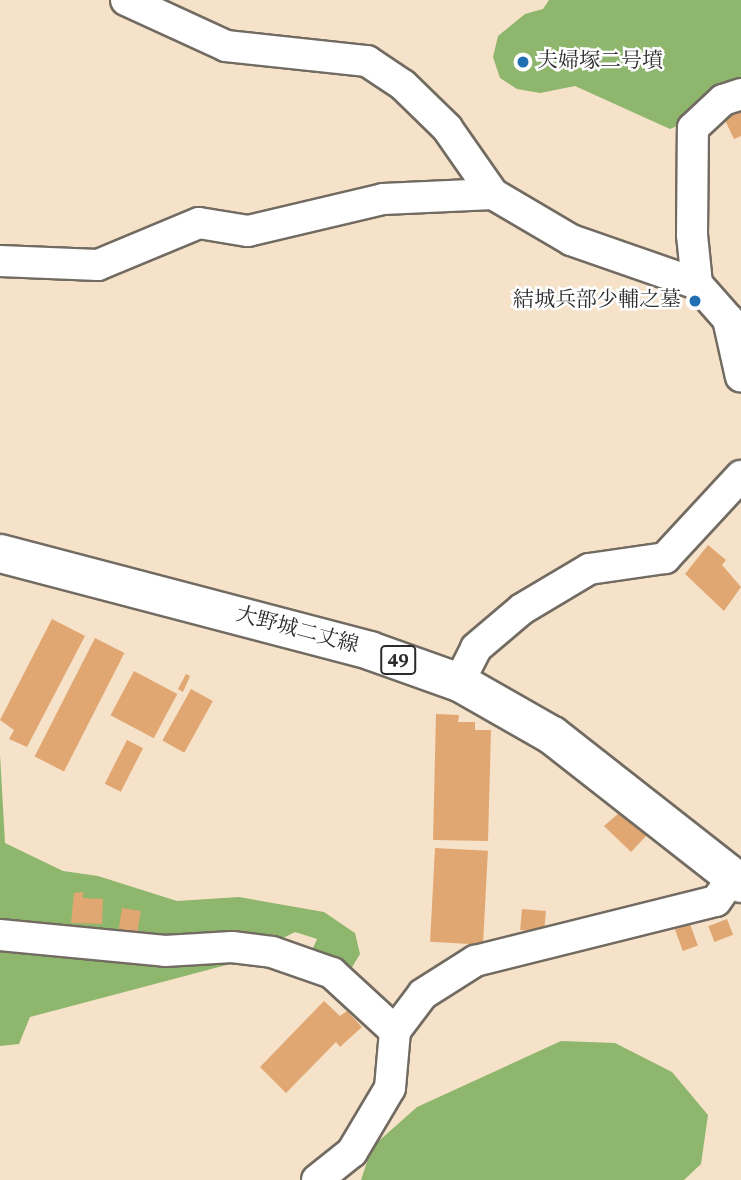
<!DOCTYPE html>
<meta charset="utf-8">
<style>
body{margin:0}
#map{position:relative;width:741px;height:1180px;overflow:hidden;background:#f6e2c9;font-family:Vollkorn,"Noto Serif JP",serif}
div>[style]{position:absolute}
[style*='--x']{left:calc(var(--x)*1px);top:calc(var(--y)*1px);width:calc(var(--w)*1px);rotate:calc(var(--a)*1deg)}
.forest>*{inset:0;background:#8eb66c}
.building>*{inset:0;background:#e1a772;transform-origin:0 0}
.roads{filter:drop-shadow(2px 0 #726b62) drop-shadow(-2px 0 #726b62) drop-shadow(0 2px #726b62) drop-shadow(0 -2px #726b62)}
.minor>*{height:30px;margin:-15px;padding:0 15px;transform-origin:15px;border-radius:15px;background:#fff}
.major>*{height:37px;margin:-18.5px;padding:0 18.5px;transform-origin:18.5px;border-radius:18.5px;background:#fff}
.dots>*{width:19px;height:19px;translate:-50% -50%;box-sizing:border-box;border:4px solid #fff;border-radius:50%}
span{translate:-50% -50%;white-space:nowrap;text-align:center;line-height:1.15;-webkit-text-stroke:5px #fff;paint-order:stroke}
.shield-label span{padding:2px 5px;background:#fff;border:2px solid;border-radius:5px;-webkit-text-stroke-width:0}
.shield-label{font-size:19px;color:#2b2b2b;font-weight:700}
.poi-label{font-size:21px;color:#2b2b2b}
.left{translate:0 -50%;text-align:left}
.right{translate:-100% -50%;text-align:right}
.street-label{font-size:21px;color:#2b2b2b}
</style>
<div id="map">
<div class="forest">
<i style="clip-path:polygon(549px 0,741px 0,741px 84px,689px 121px,670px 129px,575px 86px,540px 93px,517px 89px,500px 78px,493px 57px,498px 36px,525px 14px,543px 9px)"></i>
<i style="clip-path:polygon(0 754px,5px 843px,63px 871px,98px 876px,177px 901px,239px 897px,324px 912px,355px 933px,360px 954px,348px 974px,317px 973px,312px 950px,317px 939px,295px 932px,234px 963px,30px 1017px,19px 1044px,0 1046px)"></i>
<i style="clip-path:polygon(561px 1041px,615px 1043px,672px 1072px,708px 1115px,701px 1164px,684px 1180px,361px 1180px,372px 1147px,417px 1107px)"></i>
</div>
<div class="building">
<i style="clip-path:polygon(741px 98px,741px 136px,734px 139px,719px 108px)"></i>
<i style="clip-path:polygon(708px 545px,726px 560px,722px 565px,741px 587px,724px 611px,685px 574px)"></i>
<i style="clip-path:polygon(52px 619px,85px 636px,27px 747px,9px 739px,14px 730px,0 720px)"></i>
<i style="left:95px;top:638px;width:33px;height:133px;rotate:27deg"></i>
<i style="left:134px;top:671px;width:49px;height:50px;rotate:28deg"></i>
<i style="clip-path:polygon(186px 674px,190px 676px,183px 692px,178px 689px)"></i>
<i style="left:191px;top:689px;width:25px;height:59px;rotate:29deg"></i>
<i style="clip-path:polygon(436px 714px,459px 715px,458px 722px,475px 722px,475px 730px,491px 730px,488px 841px,433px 840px)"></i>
<i style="left:127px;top:740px;width:18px;height:49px;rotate:27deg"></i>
<i style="clip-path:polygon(619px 813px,647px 835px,631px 852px,604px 826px)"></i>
<i style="left:435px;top:848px;width:53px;height:94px;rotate:3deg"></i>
<i style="clip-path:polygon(83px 892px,83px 898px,103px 899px,102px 924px,71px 923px,74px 893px)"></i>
<i style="left:122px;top:908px;width:19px;height:30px;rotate:9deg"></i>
<i style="left:522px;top:909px;width:24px;height:21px;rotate:5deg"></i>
<i style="left:727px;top:919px;width:17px;height:20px;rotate:69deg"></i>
<i style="left:690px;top:924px;width:23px;height:16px;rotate:70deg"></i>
<i style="clip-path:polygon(324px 1001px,340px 1016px,347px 1011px,362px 1027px,340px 1047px,336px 1042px,286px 1093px,260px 1067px)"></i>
</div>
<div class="roads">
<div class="minor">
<i style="--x:126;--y:0;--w:110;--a:24.7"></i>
<i style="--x:226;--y:46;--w:142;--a:6.1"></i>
<i style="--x:367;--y:61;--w:43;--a:33.7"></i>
<i style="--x:403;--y:85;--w:62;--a:44.3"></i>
<i style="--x:447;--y:128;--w:80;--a:55.1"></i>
<i style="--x:493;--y:194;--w:91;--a:30.5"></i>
<i style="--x:571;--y:240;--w:133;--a:19.2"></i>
<i style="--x:697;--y:284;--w:47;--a:48.5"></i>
<i style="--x:728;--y:319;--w:59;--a:77.4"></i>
<i style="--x:0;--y:261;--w:98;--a:2.3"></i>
<i style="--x:98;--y:265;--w:109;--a:-22.6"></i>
<i style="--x:199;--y:223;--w:50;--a:9.3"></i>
<i style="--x:248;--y:231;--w:139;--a:-13.3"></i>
<i style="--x:383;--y:199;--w:110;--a:-2.6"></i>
<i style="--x:697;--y:284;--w:49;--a:-95.8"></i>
<i style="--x:692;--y:235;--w:107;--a:-89.5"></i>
<i style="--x:693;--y:128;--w:41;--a:-43"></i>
<i style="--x:723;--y:100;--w:19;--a:-18"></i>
<i style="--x:459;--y:682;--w:38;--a:-63"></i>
<i style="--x:476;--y:648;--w:60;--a:-40.3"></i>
<i style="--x:522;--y:609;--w:78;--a:-30.8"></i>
<i style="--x:589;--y:569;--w:77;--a:-8.2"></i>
<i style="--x:665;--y:558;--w:112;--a:-47.2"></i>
<i style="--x:0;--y:935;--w:166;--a:5.5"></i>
<i style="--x:165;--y:951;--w:67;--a:-3.4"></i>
<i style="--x:232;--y:947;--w:40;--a:7.1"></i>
<i style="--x:272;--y:952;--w:64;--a:19.3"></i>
<i style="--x:332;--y:973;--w:86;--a:42.6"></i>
<i style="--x:317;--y:1180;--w:45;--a:-38.7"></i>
<i style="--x:352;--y:1152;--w:74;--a:-59.3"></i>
<i style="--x:390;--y:1088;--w:57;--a:-85"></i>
<i style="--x:395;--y:1031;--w:46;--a:-52.9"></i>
<i style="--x:423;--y:994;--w:62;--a:-32.4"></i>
<i style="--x:475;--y:961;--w:248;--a:-14"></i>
<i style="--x:716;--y:901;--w:29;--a:-55"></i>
</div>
<div class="major">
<i style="--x:0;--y:553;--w:382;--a:14.7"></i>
<i style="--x:369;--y:650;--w:96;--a:19.6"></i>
<i style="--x:459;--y:682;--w:107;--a:29.7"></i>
<i style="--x:552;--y:735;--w:240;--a:38.1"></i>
</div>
</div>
<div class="dots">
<i style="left:523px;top:62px;background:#1f6fb2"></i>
<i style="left:695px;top:301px;background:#1f6fb2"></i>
</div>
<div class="shield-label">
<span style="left:398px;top:660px">49</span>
</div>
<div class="poi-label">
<span class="left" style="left:537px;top:62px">夫婦塚二号墳</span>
<span class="right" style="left:681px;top:301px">結城兵部少輔之墓</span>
</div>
<div class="street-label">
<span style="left:297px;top:631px;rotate:15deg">大野城二丈線</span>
</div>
</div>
